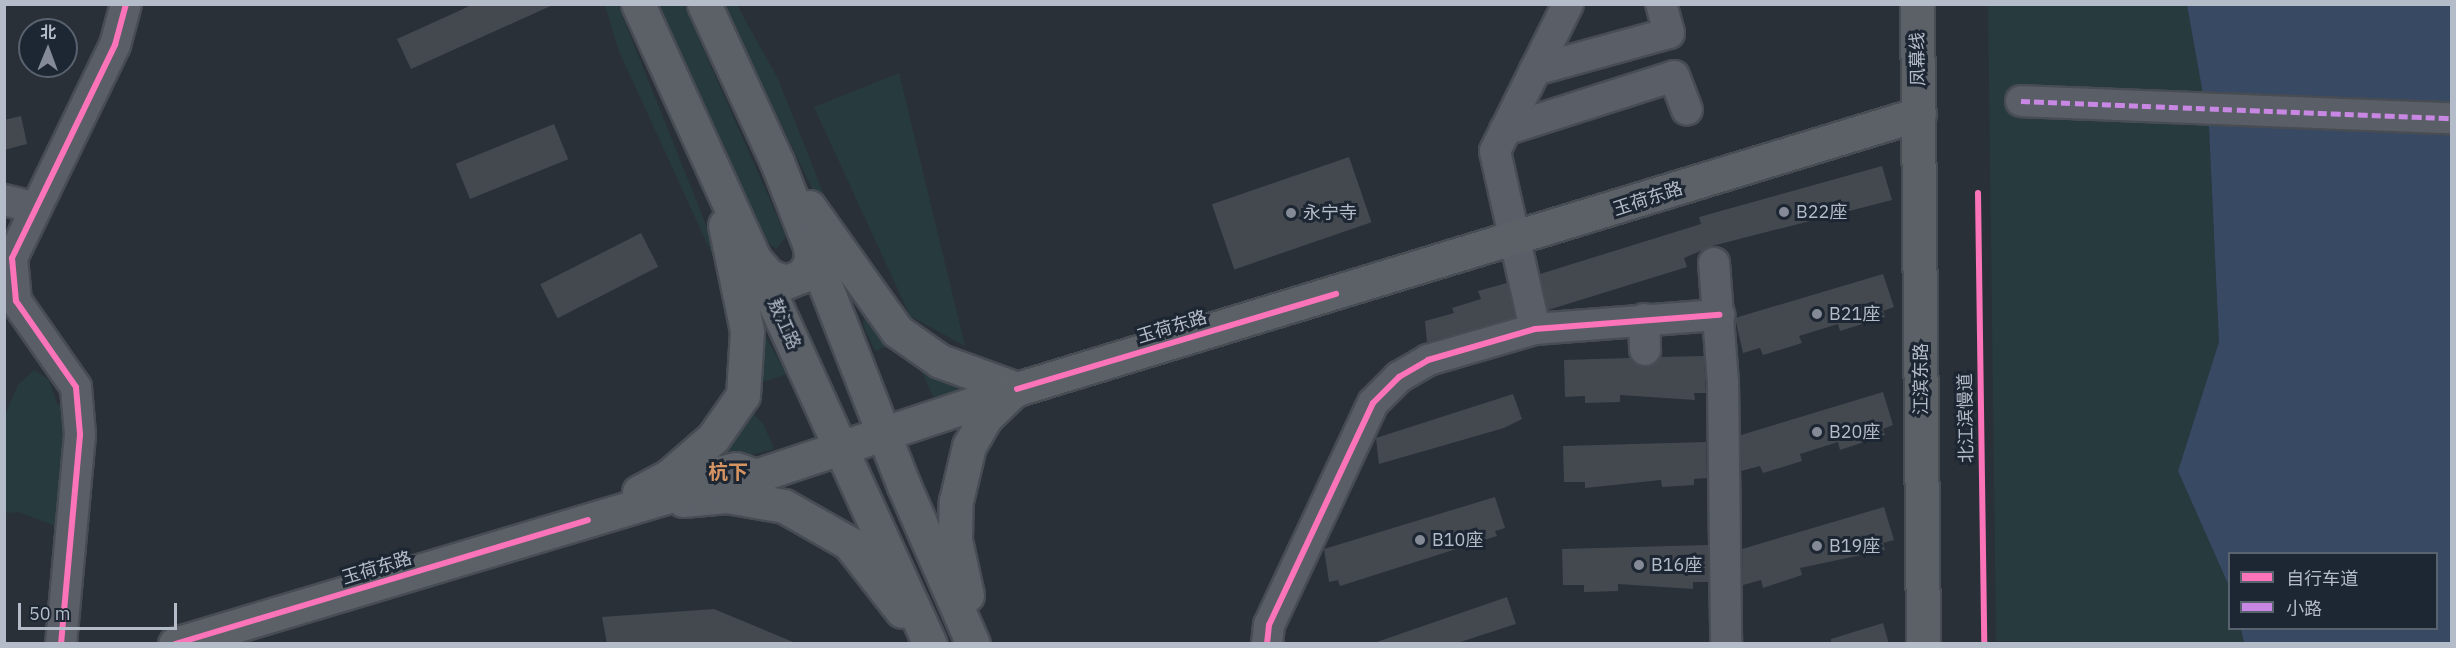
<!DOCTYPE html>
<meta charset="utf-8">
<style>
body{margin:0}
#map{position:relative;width:2456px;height:648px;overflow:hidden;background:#2a3038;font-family:"IBM Plex Sans","Noto Sans SC",sans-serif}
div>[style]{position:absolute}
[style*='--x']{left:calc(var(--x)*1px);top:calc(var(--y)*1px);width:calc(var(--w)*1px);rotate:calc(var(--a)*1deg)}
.green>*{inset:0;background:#273a3e}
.water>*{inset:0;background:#384963}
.building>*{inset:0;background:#444950;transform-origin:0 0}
.roads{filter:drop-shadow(2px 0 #484c53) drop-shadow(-2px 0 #484c53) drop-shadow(0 2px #484c53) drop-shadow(0 -2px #484c53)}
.minor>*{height:30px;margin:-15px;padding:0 15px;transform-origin:15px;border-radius:15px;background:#5a5e66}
.major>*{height:33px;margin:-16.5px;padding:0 16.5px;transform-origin:16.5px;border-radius:16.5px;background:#5c6168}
.quiet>*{height:4.5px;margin-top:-2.25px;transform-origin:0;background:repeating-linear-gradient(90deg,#c787e3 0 9px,transparent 0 13.5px)}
.cycleway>*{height:6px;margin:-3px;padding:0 3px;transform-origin:3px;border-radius:3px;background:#fb73b8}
.dots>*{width:16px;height:16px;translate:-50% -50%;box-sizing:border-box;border:3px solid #1d2633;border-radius:50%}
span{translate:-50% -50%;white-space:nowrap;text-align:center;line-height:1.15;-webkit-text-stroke:6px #1d2633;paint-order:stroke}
.street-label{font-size:18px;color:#b4bcc9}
.poi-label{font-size:18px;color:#b4bcc9}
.left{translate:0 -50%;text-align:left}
.neighbourhood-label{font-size:20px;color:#d59563;font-weight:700}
.frame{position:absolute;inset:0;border:6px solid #b4bcc9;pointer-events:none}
.legend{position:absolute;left:2228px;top:552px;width:210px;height:78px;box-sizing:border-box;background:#1d2633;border:2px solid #59626f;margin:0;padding:8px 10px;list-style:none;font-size:18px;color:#b4bcc9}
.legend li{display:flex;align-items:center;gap:12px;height:30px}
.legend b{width:30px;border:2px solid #59626f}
.north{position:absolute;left:18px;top:18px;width:60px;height:60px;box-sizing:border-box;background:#1d2633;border:2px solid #59626f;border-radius:50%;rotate:1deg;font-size:16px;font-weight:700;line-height:24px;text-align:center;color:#b4bcc9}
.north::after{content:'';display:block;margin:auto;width:21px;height:27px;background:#848b96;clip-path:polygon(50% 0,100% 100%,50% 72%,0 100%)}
.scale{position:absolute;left:18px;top:603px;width:159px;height:27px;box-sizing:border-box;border:3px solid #b4bcc9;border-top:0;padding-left:8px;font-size:18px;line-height:21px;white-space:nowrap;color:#b4bcc9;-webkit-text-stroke:4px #1d2633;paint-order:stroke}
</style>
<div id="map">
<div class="green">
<i style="clip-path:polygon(605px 5px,618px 5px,721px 262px,715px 261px,618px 49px)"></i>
<i style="clip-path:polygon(659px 5px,684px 5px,786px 236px,776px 249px,763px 238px)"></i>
<i style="clip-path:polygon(723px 5px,737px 5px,778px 79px,832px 215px,825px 215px)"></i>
<i style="clip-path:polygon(1988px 5px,2187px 5px,2209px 128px,2219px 343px,2178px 471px,2229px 586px,2230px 628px,2241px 629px,2244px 643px,1996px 641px)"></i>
<i style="clip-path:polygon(899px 73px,965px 346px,910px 316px,814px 107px)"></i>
<i style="clip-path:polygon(866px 311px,897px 343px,875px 351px,863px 325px)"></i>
<i style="clip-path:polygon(764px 334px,787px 374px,754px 385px,755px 338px)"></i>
<i style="clip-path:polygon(927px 363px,960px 384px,958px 391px,934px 398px,922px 373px)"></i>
<i style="clip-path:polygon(34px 370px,49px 380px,57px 404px,67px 410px,60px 528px,19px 512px,5px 513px,4px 417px,18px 385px)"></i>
<i style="clip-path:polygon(747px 407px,764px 425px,774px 449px,714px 464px,712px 449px)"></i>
</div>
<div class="water">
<i style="clip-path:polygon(2187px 5px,2451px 5px,2451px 643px,2244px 643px,2241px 629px,2436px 628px,2436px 554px,2230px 554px,2229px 586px,2178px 471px,2219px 342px,2209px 128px)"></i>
</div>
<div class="building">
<i style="clip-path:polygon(474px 4px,555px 4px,411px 69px,397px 39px)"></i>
<i style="clip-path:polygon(21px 116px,27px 144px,4px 150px,4px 120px)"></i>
<i style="left:554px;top:124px;width:38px;height:106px;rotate:68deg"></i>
<i style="left:1349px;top:157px;width:69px;height:145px;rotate:71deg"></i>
<i style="clip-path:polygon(1882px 166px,1892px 200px,1712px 246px,1684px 258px,1687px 267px,1548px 310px,1540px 274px,1701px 224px,1699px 217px)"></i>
<i style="left:641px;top:233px;width:38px;height:113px;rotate:63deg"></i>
<i style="clip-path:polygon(1883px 274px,1894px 307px,1883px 311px,1885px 317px,1840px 331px,1838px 324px,1799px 336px,1802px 343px,1763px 355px,1760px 348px,1743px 353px,1735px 318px)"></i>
<i style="clip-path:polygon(1507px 283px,1515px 317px,1427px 342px,1425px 321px,1454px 313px,1452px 308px,1481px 299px,1478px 291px)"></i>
<i style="clip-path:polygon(1704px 356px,1706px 393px,1694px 393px,1695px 400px,1620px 395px,1620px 402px,1585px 403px,1585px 396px,1565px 397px,1564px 360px,1630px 358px,1645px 367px,1660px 357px)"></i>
<i style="clip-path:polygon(1883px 392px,1893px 425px,1883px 429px,1885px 435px,1840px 450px,1838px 442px,1800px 454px,1802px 461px,1763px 473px,1760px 466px,1741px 471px,1741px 435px)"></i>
<i style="clip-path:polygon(1513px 394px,1522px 419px,1504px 428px,1379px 464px,1376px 438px)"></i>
<i style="clip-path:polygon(1706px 442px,1707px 478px,1694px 479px,1694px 485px,1662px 487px,1661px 480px,1585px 488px,1585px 482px,1564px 482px,1563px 446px)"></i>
<i style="clip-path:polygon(1495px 497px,1505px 528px,1495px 531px,1497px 536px,1340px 586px,1338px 580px,1329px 582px,1324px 549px)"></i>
<i style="clip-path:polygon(1884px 507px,1894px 540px,1883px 543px,1885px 550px,1800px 568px,1802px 575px,1763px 588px,1761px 580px,1743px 585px,1742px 549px)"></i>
<i style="clip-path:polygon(1708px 545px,1708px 582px,1693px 582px,1693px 589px,1618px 584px,1618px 591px,1584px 592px,1584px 585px,1563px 585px,1562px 549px)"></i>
<i style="clip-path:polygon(1507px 597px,1516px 624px,1454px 644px,1371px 644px)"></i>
<i style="clip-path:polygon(714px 609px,798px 644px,607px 644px,602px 617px)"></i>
<i style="clip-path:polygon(1883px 623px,1889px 644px,1831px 644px,1831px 639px)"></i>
</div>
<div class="roads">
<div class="minor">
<i style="--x:1535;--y:70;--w:139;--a:-15.4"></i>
<i style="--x:1669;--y:33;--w:30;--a:-105"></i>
<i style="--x:2021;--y:101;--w:431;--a:2.3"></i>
<i style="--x:1505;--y:130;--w:177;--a:-17.7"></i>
<i style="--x:1674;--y:76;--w:36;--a:69"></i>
<i style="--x:4;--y:200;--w:32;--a:14"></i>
<i style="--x:1714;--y:263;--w:119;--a:85.7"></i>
<i style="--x:1723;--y:382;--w:262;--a:89.3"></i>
<i style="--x:1644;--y:319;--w:31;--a:88"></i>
<i style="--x:1535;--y:329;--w:182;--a:-102.7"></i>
<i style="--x:1495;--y:151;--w:164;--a:-63.6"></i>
<i style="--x:61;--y:644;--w:211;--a:-84.8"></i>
<i style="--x:80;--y:434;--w:47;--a:-94.9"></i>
<i style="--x:76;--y:387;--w:105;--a:-124.9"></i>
<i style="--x:16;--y:301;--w:43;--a:-95.3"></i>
<i style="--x:12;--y:258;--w:237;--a:-64.2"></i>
<i style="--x:115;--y:45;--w:42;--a:-75"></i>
<i style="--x:1267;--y:644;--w:19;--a:-84"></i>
<i style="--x:1269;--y:625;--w:245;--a:-64.9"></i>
<i style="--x:1373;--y:403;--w:37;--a:-45"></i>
<i style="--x:1399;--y:377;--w:34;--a:-30"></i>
<i style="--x:1428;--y:360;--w:111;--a:-16.2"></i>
<i style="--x:1535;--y:329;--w:185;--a:-4.4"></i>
</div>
<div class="major">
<i style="--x:638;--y:4;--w:703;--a:65.48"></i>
<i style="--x:704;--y:4;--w:174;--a:65.2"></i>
<i style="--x:777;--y:162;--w:348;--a:68.6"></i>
<i style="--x:904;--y:486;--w:172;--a:66.4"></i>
<i style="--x:1917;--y:4;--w:640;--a:89.46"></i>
<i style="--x:809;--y:207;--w:152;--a:54.6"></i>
<i style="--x:897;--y:331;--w:52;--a:34.9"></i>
<i style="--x:940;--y:361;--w:82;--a:20"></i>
<i style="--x:756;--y:261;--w:20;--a:49"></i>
<i style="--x:769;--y:276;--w:18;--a:19"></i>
<i style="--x:786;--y:282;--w:17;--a:-21"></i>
<i style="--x:802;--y:276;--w:17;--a:-57"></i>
<i style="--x:811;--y:262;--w:18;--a:-93"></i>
<i style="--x:639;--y:492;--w:34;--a:-28"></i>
<i style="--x:669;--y:476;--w:58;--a:-40.8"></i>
<i style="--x:713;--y:438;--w:52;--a:-55.1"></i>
<i style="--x:743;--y:395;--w:64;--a:-86.4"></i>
<i style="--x:747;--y:331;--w:108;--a:-101.7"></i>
<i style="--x:683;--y:500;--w:44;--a:-5.2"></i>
<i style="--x:727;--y:496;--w:58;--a:10"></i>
<i style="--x:784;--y:506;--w:75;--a:29.6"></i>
<i style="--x:849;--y:543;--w:86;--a:52.1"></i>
<i style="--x:967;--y:595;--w:56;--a:-102.3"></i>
<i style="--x:955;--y:540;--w:39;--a:-89"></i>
<i style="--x:956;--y:501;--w:57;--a:-76.7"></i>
<i style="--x:969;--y:446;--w:32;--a:-60"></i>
<i style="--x:985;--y:418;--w:35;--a:-44"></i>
<i style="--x:175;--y:644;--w:554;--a:-16.67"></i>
<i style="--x:706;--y:485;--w:18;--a:-43"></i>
<i style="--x:719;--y:473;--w:17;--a:-13"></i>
<i style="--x:736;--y:469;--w:21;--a:19"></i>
<i style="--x:756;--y:476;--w:275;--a:-18.4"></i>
<i style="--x:1017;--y:389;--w:943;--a:-16.96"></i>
</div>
</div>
<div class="quiet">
<i style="--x:2021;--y:101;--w:431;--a:2.3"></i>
</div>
<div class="cycleway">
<i style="--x:1978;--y:193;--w:451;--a:89.2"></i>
<i style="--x:1017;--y:389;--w:333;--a:-16.6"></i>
<i style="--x:61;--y:644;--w:211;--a:-84.8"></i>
<i style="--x:80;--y:434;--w:47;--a:-94.9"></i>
<i style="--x:76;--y:387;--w:105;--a:-124.9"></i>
<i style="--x:16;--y:301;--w:43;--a:-95.3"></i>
<i style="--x:12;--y:258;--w:237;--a:-64.2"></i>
<i style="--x:115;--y:45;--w:42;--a:-75"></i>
<i style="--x:175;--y:644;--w:431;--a:-16.7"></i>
<i style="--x:1267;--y:644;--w:19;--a:-84"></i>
<i style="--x:1269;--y:625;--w:245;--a:-64.9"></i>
<i style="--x:1373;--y:403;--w:37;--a:-45"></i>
<i style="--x:1399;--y:377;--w:34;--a:-30"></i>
<i style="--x:1428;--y:360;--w:111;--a:-16.2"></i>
<i style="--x:1535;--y:329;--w:185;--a:-4.4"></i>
</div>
<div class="dots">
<i style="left:1784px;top:212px;background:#848b96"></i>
<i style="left:1291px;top:213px;background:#848b96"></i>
<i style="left:1817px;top:314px;background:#848b96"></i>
<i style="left:1817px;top:432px;background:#848b96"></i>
<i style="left:1420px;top:540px;background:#848b96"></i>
<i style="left:1817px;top:546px;background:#848b96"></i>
<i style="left:1639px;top:565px;background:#848b96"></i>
</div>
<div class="street-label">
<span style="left:1918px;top:59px;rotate:-91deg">凤幕线</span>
<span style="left:1648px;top:199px;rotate:-18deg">玉荷东路</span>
<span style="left:784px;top:324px;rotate:66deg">敖江路</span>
<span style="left:1172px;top:327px;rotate:-17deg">玉荷东路</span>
<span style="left:1921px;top:379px;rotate:-90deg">江滨东路</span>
<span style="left:1966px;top:418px;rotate:-91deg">北江滨慢道</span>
<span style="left:377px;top:568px;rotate:-17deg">玉荷东路</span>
</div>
<div class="poi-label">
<span class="left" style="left:1796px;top:212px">B22座</span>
<span class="left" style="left:1303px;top:213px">永宁寺</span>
<span class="left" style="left:1829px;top:314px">B21座</span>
<span class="left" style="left:1829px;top:432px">B20座</span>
<span class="left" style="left:1432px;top:540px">B10座</span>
<span class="left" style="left:1829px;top:546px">B19座</span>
<span class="left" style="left:1651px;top:565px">B16座</span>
</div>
<div class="neighbourhood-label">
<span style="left:728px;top:471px">杭下</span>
</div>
<div class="frame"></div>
<ul class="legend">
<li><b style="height:8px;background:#fb73b8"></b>自行车道</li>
<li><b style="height:8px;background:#c787e3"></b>小路</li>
</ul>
<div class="north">北</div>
<div class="scale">50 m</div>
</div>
